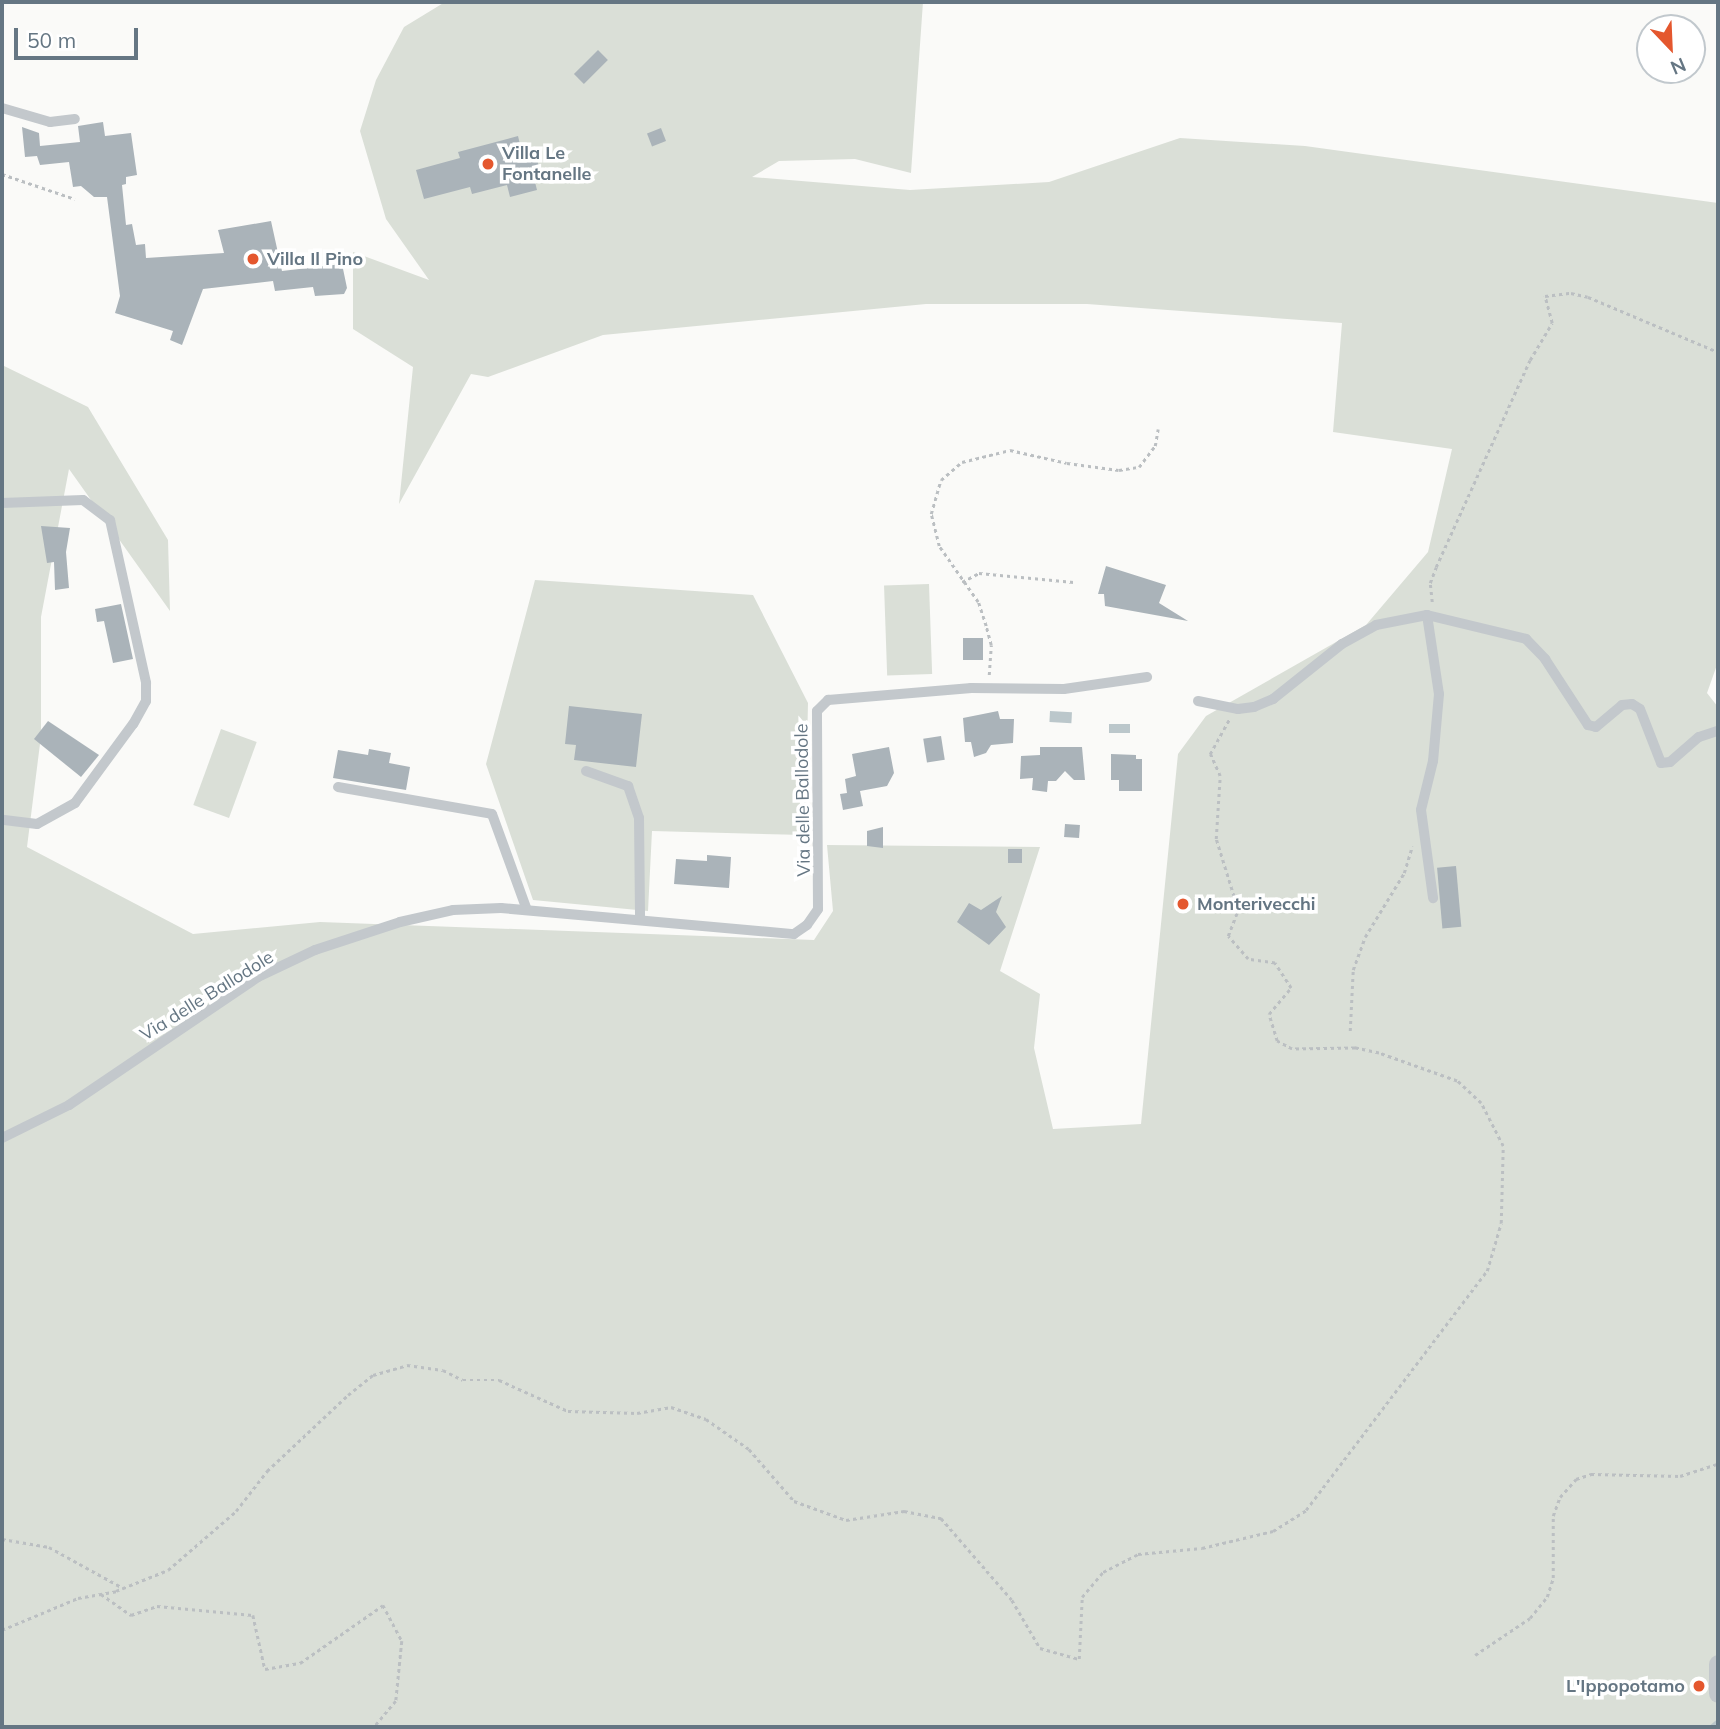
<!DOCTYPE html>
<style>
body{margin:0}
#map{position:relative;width:1720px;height:1729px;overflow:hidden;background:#fafaf8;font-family:Mulish,sans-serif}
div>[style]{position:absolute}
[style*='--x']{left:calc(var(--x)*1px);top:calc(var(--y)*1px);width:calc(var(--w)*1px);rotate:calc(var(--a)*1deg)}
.green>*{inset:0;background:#dadfd7;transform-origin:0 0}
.water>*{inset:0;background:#bbc7cb;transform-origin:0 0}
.stream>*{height:5px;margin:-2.5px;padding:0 2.5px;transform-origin:2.5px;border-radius:2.5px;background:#bbc7cb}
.building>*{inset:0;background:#aab3b9;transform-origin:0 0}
.path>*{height:2.5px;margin-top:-1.25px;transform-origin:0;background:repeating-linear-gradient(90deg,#bbbfc2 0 3.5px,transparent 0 7px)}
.lane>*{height:10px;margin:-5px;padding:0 5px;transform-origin:5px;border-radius:5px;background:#c3c8cc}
.street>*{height:19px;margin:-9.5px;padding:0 9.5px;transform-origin:9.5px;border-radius:9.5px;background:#c3c8cc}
.dots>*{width:19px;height:19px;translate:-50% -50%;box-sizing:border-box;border:4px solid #fff;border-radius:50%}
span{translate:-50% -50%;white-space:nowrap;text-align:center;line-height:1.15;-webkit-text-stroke:7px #fff;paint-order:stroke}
.poi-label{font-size:18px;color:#657683;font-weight:700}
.left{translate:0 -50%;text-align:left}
.right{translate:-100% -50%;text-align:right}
.street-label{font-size:18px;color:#657683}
.frame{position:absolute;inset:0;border:4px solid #657683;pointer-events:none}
.north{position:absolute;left:1636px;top:14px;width:70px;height:70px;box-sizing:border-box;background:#fff;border:2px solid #c1c8cd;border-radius:50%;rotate:157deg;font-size:19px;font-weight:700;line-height:28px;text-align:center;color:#657683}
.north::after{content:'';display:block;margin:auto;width:24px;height:32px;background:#e4572e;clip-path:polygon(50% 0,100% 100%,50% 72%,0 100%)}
.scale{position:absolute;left:14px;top:28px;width:124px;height:32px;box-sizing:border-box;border:4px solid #657683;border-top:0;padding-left:9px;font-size:21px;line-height:24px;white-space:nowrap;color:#657683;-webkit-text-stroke:5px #fff;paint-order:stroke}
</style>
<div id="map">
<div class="green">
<i style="clip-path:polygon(445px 2px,923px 2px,911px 173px,855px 159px,779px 161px,752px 177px,910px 190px,1049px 182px,1180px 138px,1305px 146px,1718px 203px,1718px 662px,1707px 693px,1718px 707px,1718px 1727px,2px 1727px,2px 365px,88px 407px,168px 540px,170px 611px,69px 469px,41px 617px,41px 736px,27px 847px,193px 934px,320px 922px,814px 940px,833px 911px,827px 845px,1040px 847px,1000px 971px,1040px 994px,1034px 1048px,1053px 1129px,1141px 1124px,1178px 754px,1206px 716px,1366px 625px,1428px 552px,1452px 449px,1333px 432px,1342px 323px,1087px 304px,926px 304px,603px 335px,488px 377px,471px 374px,399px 504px,413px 367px,353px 329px,353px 252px,429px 280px,386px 219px,360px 131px,376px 80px,404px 27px)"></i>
<i style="clip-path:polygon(535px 580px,753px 595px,808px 703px,805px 835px,652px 831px,648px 911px,533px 900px,486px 764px)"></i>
<i style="left:929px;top:584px;width:90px;height:45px;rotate:88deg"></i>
<i style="left:221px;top:729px;width:38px;height:81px;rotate:20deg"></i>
</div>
<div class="water">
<i style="left:1050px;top:711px;width:22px;height:11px;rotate:3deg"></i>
<i style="left:1109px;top:724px;width:21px;height:9px"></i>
</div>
<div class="stream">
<i style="--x:1711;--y:1727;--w:9;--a:-41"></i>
</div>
<div class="building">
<i style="left:598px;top:50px;width:14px;height:34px;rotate:45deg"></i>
<i style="clip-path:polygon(103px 122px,105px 136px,131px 133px,137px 175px,126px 177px,126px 184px,122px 185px,126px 225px,132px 224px,136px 245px,145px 244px,146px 258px,224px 253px,218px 230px,271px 221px,282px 271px,342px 264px,347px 288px,344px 294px,315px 296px,313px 287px,275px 291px,273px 281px,203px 289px,182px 345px,170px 340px,173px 331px,115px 313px,120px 296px,107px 197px,94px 197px,81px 186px,73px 187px,69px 162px,40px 165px,37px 156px,25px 157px,22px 127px,39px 133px,40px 146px,80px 142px,78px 126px)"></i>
<i style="left:661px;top:128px;width:14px;height:15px;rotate:69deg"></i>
<i style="clip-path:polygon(518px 136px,523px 157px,536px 154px,540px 172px,533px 174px,537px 190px,510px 197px,507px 185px,472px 194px,470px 187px,424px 199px,416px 170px,460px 158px,458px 152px)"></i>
<i style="clip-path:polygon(41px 526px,70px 528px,66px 552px,69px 588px,55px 590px,54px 562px,47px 563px)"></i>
<i style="clip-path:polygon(1106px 566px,1166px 585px,1159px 603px,1188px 621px,1105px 606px,1104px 594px,1098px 594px)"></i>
<i style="clip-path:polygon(121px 604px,133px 659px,113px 663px,104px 621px,97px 622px,95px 609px)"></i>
<i style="left:963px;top:638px;width:20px;height:22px"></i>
<i style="clip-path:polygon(569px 706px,642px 714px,636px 767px,574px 760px,576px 745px,565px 744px)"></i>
<i style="clip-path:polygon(998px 711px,1000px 719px,1014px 719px,1013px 743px,991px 745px,986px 753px,974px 757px,971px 742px,965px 742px,963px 718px)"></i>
<i style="clip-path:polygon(48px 721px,99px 755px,81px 777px,34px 739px)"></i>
<i style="left:941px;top:736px;width:24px;height:18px;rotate:81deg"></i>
<i style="clip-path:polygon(889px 747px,894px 773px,887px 786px,860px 791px,863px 806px,843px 810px,840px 794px,847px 793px,845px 779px,856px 776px,852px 754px)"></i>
<i style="clip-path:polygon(1040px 747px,1082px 747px,1085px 780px,1074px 780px,1065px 771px,1056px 781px,1048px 781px,1047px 792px,1032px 790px,1033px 778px,1020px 779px,1021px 756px,1040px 755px)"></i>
<i style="clip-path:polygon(369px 749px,391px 753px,389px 763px,410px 767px,406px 790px,333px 778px,338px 750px,368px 755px)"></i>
<i style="clip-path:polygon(1111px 754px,1136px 755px,1136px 759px,1142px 759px,1142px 791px,1119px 791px,1119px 780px,1111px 780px)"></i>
<i style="left:1065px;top:824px;width:15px;height:13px;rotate:4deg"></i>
<i style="clip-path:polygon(883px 827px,883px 848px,867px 846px,867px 831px)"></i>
<i style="left:1008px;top:849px;width:14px;height:14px"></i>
<i style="clip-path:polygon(707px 855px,731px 857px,729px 888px,674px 884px,676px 859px,707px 861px)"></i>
<i style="left:1456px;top:866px;width:61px;height:19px;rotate:85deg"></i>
<i style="clip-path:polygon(1002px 896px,996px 912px,1006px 927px,989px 945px,957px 922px,969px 903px,981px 910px)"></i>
</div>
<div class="path">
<i style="--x:2;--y:174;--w:77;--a:18.9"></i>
<i style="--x:962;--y:582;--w:19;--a:-28"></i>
<i style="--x:979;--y:573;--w:95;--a:5.4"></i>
<i style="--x:1432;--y:602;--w:19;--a:-96"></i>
<i style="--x:1430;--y:583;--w:17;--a:-69"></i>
<i style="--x:1436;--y:567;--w:227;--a:-65.6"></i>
<i style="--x:1530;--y:360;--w:43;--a:-59.3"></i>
<i style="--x:1552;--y:323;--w:28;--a:-105"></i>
<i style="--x:1545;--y:296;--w:26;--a:-7"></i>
<i style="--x:1571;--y:293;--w:17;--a:13"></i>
<i style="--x:1588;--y:297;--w:141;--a:22.9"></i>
<i style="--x:989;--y:675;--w:30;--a:-86"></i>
<i style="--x:991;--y:645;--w:20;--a:-105"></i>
<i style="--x:986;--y:626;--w:25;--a:-108"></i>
<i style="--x:978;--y:602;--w:68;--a:-124.9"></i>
<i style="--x:939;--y:546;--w:33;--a:-104"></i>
<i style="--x:931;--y:514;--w:35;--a:-74"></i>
<i style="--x:941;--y:480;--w:28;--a:-41"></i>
<i style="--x:962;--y:462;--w:49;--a:-14"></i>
<i style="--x:1010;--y:450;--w:58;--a:12.8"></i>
<i style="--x:1067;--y:463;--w:52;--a:7.7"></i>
<i style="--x:1119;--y:470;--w:20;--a:-9"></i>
<i style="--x:1139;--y:467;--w:26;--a:-53"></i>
<i style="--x:1155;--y:446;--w:17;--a:-80"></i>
<i style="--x:1350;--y:1031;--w:61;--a:-87.2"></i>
<i style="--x:1353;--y:970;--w:35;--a:-70"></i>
<i style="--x:1365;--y:937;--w:75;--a:-58.6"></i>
<i style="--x:1404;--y:873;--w:28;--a:-73"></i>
<i style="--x:2;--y:1539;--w:48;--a:9.7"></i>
<i style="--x:49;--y:1547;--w:85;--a:29"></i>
<i style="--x:101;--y:1594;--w:37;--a:35"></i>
<i style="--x:131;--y:1615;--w:28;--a:-19"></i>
<i style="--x:157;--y:1606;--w:96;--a:5.4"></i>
<i style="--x:253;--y:1615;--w:55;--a:77.5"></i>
<i style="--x:265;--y:1669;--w:36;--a:-10"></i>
<i style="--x:300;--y:1663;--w:101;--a:-34.9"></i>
<i style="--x:383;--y:1605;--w:41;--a:62.2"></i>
<i style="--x:402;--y:1641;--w:60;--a:95.7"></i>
<i style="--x:396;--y:1701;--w:34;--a:130"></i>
<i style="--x:2;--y:1630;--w:82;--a:-22.8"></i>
<i style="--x:78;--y:1598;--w:39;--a:-10"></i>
<i style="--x:116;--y:1591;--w:56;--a:-22"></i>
<i style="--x:168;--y:1570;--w:90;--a:-40.9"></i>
<i style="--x:236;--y:1511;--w:51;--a:-52.2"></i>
<i style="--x:267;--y:1471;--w:111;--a:-43.2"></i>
<i style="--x:348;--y:1395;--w:32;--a:-39"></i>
<i style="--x:373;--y:1375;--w:35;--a:-16"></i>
<i style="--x:407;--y:1365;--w:36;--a:8"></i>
<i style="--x:443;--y:1370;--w:22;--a:27"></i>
<i style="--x:463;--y:1380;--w:36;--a:0"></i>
<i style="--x:499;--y:1380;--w:76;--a:24.2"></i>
<i style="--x:568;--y:1411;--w:69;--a:1.7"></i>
<i style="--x:637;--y:1413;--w:35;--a:-10"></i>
<i style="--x:671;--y:1407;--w:37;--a:19"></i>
<i style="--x:706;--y:1419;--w:52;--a:34.9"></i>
<i style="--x:749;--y:1449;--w:69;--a:49.1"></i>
<i style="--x:794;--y:1501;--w:55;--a:20.1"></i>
<i style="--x:846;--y:1520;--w:59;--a:-8.8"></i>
<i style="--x:904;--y:1511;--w:38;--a:11"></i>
<i style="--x:941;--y:1518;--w:108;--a:49.1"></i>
<i style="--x:1012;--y:1600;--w:56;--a:59.7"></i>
<i style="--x:1040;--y:1648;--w:41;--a:15.8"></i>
<i style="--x:1079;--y:1659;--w:62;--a:-87.2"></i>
<i style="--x:1082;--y:1597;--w:33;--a:-50"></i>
<i style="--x:1103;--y:1572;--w:39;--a:-27"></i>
<i style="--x:1138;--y:1554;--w:64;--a:-5.4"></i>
<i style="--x:1202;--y:1548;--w:73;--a:-13.5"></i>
<i style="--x:1273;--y:1531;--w:39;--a:-32"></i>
<i style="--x:1306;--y:1510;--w:300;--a:-52.9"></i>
<i style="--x:1487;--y:1271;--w:50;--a:-73.7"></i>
<i style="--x:1501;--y:1223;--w:77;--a:-88.5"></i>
<i style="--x:1503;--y:1146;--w:48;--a:-117.1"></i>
<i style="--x:1481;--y:1103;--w:33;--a:-137"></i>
<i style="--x:1457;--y:1081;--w:83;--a:-160.3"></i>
<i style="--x:1379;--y:1053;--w:25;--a:-168"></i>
<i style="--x:1355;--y:1048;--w:63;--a:179.1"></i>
<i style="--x:1292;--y:1049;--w:17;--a:-152"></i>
<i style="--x:1277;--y:1041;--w:28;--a:-107"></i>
<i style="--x:1269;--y:1014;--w:34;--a:-50"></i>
<i style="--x:1291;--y:988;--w:30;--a:-123"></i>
<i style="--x:1275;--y:963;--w:27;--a:-172"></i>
<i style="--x:1248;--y:959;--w:30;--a:-131"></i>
<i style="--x:1228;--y:936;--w:28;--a:-69"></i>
<i style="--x:1238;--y:910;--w:74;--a:-107.2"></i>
<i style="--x:1216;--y:839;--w:63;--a:-86.4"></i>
<i style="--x:1220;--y:776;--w:24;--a:-114"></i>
<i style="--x:1210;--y:754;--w:39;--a:-61"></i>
<i style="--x:1475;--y:1655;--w:66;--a:-33.9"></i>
<i style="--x:1530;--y:1618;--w:27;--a:-51"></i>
<i style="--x:1547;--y:1597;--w:20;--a:-72"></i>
<i style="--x:1553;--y:1578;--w:62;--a:-90"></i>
<i style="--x:1553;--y:1516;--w:20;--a:-70"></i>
<i style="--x:1560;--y:1497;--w:24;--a:-48"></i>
<i style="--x:1576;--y:1479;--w:16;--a:-18"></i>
<i style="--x:1591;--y:1474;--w:89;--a:1.3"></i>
<i style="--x:1680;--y:1476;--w:40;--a:-18"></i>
</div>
<div class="lane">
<i style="--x:2;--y:108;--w:50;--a:16.3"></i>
<i style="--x:50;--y:122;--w:25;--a:-7"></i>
<i style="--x:2;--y:503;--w:81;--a:-2.1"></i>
<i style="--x:83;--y:500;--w:34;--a:37"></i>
<i style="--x:110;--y:520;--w:167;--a:77.5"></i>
<i style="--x:146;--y:683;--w:18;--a:90"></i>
<i style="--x:146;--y:701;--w:26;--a:119"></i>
<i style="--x:133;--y:724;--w:98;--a:126.3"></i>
<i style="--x:75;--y:803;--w:43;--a:151.1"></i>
<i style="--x:37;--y:824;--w:35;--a:-173"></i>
<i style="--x:1427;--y:615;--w:80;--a:81.4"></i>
<i style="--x:1439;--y:694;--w:67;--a:95.1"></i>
<i style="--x:1433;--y:761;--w:50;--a:103.8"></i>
<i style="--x:1421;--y:810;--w:89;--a:82.2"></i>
<i style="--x:1198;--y:701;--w:41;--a:11.3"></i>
<i style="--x:1238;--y:709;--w:16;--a:-7"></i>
<i style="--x:1254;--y:707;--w:21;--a:-23"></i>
<i style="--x:1273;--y:699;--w:88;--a:-38.6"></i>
<i style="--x:1342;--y:644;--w:39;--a:-29"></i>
<i style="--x:1376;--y:625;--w:52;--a:-11.1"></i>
<i style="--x:1427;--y:615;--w:102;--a:13.6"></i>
<i style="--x:1526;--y:639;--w:28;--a:46"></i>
<i style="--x:1545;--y:659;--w:79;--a:56.9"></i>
<i style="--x:1588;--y:725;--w:8;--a:14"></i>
<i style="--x:1596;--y:727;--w:34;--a:-40"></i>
<i style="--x:1622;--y:705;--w:10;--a:-6"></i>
<i style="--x:1632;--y:704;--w:9;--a:32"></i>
<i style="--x:1640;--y:709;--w:58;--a:68.7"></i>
<i style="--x:1661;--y:763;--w:9;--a:-6"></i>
<i style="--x:1670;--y:762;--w:38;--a:-41"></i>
<i style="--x:1699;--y:737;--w:20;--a:-18"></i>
<i style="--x:586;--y:771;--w:45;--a:19.7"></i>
<i style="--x:628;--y:786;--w:34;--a:71"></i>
<i style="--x:639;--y:818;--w:102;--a:89.4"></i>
<i style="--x:338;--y:787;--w:156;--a:9.9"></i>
<i style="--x:492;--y:814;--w:102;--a:70"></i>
<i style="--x:2;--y:1138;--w:75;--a:-26.2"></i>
<i style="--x:69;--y:1105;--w:228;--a:-34.1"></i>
<i style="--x:258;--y:977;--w:63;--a:-25.3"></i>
<i style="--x:315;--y:950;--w:89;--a:-18.2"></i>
<i style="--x:400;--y:922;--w:54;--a:-12.8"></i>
<i style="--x:453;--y:910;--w:48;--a:-2.4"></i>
<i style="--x:501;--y:908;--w:294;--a:5.1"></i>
<i style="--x:794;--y:934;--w:16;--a:-35"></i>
<i style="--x:807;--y:925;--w:19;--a:-55"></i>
<i style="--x:818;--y:909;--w:198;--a:-90.3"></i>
<i style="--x:817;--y:711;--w:16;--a:-45"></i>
<i style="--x:828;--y:700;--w:144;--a:-4.8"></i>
<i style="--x:971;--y:688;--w:93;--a:0.6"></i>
<i style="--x:1064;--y:689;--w:84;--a:-8.2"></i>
</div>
<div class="street">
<i style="--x:1718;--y:1664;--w:29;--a:90"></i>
</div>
<div class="dots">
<i style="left:488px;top:164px;background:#e4572e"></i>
<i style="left:253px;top:259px;background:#e4572e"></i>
<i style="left:1183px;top:904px;background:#e4572e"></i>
<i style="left:1699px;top:1686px;background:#e4572e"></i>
</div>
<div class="poi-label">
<span class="left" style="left:502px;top:164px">Villa Le<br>Fontanelle</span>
<span class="left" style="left:267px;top:259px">Villa Il Pino</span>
<span class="left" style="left:1197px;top:904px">Monterivecchi</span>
<span class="right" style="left:1685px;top:1686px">L'Ippopotamo</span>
</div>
<div class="street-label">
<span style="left:803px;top:800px;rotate:-91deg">Via delle Ballodole</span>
<span style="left:207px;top:996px;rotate:-32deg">Via delle Ballodole</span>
</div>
<div class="frame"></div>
<div class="north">N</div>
<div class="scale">50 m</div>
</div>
